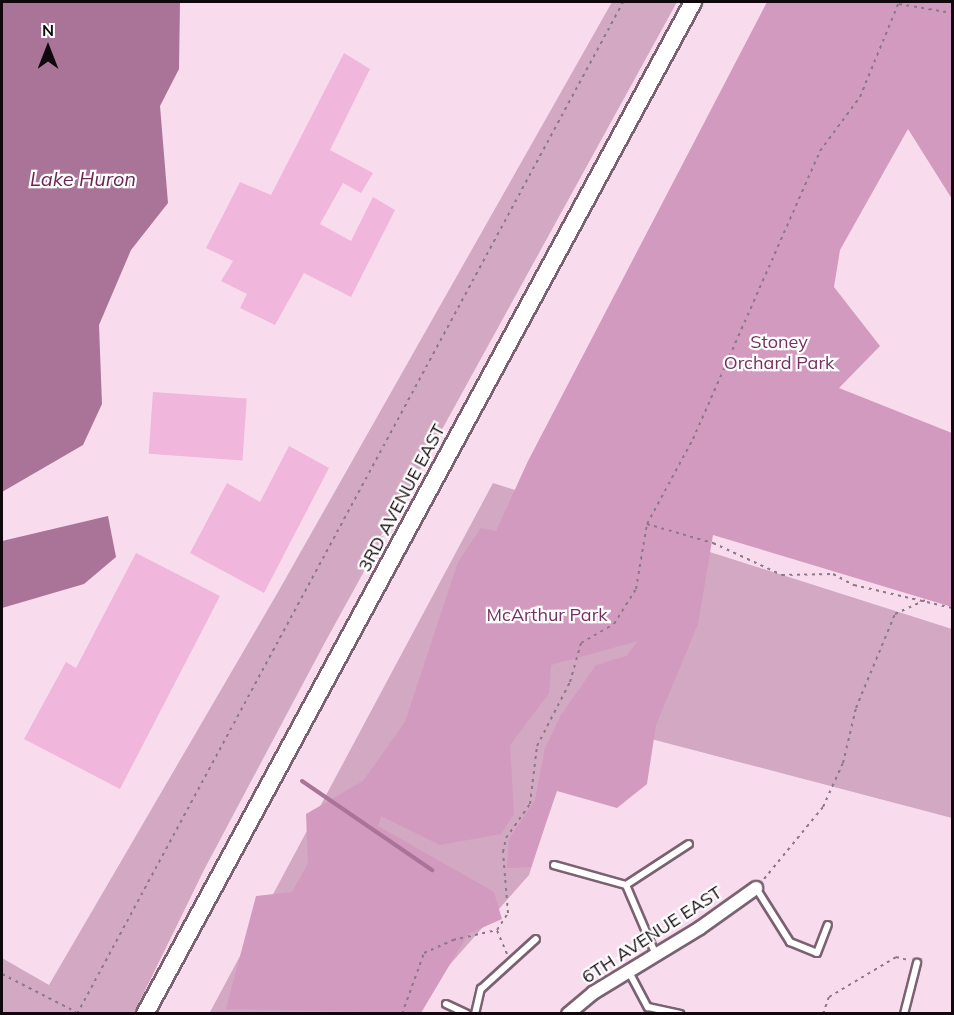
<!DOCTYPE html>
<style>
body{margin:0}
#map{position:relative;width:954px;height:1015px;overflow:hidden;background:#f8dcee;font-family:Mulish,sans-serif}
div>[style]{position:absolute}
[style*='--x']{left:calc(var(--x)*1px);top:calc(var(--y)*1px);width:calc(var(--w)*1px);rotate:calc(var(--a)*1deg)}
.green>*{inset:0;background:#d2a8c3}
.forest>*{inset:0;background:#d39abf}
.water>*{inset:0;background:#aa7498}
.stream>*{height:4px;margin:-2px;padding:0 2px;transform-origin:2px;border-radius:2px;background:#aa7498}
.building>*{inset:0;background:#f0b6dc;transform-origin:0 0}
.path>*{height:2px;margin-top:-1px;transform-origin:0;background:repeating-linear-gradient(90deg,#8c7986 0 3px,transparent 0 7.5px)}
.roads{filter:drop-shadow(2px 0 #7a6272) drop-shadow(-2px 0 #7a6272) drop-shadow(0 2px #7a6272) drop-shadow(0 -2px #7a6272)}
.service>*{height:6px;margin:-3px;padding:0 3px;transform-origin:3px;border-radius:3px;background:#fff}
.minor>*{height:12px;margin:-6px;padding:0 6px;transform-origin:6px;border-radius:6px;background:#fff}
.secondary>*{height:16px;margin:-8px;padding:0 8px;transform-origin:8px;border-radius:8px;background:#fff}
span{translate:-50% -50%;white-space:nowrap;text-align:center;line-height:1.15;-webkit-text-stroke:4.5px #fff;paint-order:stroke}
.park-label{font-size:18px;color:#743161}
.street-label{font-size:18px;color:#11080e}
.water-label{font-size:20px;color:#692757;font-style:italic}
.frame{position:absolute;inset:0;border:3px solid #11080e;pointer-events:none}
.north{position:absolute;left:18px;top:18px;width:60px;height:60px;-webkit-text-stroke:4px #fff;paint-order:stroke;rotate:0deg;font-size:16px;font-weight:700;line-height:24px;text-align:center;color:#11080e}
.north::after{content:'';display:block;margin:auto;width:21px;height:27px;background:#11080e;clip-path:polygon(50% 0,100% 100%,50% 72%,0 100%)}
</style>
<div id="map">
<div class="green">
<i style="clip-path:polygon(612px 2px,677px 2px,323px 646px,204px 870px,134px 1013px,2px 1013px,2px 958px,49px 985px,278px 592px)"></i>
<i style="clip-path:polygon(493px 483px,952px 629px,952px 818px,579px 720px,529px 875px,407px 1013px,209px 1014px)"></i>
</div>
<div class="forest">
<i style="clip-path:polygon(767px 2px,952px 2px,952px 199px,908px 129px,840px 250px,834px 287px,880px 346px,839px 388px,952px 433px,952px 607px,713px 535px,698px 624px,656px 725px,647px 784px,617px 808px,557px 791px,531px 867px,507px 868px,509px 839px,535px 800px,545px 748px,561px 715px,596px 665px,626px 656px,638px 641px,551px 665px,549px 693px,510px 745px,514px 814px,501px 834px,440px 845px,381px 816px,378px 826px,494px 892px,502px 919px,468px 934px,421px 1013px,226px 1009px,256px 896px,292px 892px,308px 863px,306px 814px,363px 781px,405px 722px,458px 562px,481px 528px,496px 531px,528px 461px)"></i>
</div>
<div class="water">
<i style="clip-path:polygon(2px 2px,180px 2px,179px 69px,160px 106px,168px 203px,131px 250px,99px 325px,102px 404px,83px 445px,2px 492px)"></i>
<i style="clip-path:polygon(108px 516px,116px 557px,84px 584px,2px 608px,2px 541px)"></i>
</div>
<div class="stream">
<i style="--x:302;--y:781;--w:158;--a:34.4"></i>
</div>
<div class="building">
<i style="clip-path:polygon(344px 53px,370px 69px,330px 150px,373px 173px,361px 193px,343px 183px,320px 224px,351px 241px,373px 197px,395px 210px,351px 297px,304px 273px,275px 325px,240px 308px,247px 294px,221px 281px,233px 261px,206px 248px,240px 182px,271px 195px)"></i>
<i style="left:153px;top:392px;width:94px;height:62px;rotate:4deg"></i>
<i style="clip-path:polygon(289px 446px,329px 468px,264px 593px,190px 553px,227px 483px,260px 502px)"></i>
<i style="clip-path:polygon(136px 553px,220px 596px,120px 789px,24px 739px,66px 662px,76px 668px)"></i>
</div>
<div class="path">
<i style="--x:899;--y:4;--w:54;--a:9.6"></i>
<i style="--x:647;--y:524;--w:69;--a:16.1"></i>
<i style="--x:713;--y:543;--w:76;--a:24.9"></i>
<i style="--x:782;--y:575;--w:51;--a:-1.1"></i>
<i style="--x:833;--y:574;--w:24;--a:28"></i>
<i style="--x:854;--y:585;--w:101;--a:13.2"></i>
<i style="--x:764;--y:879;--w:93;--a:-50.7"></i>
<i style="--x:823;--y:807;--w:48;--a:-65.6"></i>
<i style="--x:843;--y:763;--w:57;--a:-76.7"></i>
<i style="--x:856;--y:708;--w:102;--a:-67.5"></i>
<i style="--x:895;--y:614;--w:33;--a:-25"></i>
<i style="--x:507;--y:954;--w:26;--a:-113"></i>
<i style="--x:497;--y:930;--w:20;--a:-57"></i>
<i style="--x:508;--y:913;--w:61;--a:-94.7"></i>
<i style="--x:503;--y:852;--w:14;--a:-78"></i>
<i style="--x:506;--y:838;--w:42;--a:-54.8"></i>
<i style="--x:530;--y:804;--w:58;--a:-83.1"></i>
<i style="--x:537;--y:746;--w:72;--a:-62.7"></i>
<i style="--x:570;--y:682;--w:41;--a:-74.2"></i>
<i style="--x:581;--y:643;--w:38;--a:-30"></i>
<i style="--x:614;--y:624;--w:41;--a:-57.8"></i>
<i style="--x:636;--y:589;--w:66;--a:-80.4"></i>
<i style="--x:647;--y:524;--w:97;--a:-61.6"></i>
<i style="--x:693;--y:439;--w:315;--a:-66.2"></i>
<i style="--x:820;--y:151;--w:67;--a:-53.5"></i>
<i style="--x:860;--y:97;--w:103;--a:-67.7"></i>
<i style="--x:2;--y:974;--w:83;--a:27.2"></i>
<i style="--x:77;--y:1014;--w:1150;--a:-61.65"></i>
<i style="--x:402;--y:1014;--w:65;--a:-70.2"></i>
<i style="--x:424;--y:953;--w:32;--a:-24"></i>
<i style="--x:453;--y:940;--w:45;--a:-12.8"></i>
<i style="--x:823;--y:1014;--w:18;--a:-71"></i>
<i style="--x:829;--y:997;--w:78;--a:-30.8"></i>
<i style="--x:896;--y:957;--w:12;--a:14"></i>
</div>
<div class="roads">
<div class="service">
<i style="--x:554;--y:865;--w:75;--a:15.5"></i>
<i style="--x:626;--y:885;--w:76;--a:66.8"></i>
<i style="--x:626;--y:885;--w:75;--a:-33.1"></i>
<i style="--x:756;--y:888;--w:64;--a:57.8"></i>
<i style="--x:790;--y:942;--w:29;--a:22"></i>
<i style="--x:817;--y:953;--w:30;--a:-69"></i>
<i style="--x:629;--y:972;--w:40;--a:62"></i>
<i style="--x:648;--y:1007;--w:33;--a:12"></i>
<i style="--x:446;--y:1004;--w:23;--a:25"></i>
<i style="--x:475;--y:1014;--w:26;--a:-77"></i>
<i style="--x:481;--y:989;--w:74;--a:-42.3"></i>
<i style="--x:904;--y:1014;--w:53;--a:-75.7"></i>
</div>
<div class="minor">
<i style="--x:568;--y:1014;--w:33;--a:-40"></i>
<i style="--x:593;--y:993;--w:125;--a:-31.3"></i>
<i style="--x:700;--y:928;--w:69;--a:-35.5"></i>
</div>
<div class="secondary">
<i style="--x:145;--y:1014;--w:1151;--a:-61.56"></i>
</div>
</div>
<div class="park-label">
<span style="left:779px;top:353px">Stoney<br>Orchard Park</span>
<span style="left:547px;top:615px">McArthur Park</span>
</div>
<div class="street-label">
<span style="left:402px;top:498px;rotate:-62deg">3RD AVENUE EAST</span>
<span style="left:652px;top:935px;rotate:-33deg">6TH AVENUE EAST</span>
</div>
<div class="water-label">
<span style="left:83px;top:178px">Lake Huron</span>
</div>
<div class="frame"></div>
<div class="north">N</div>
</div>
